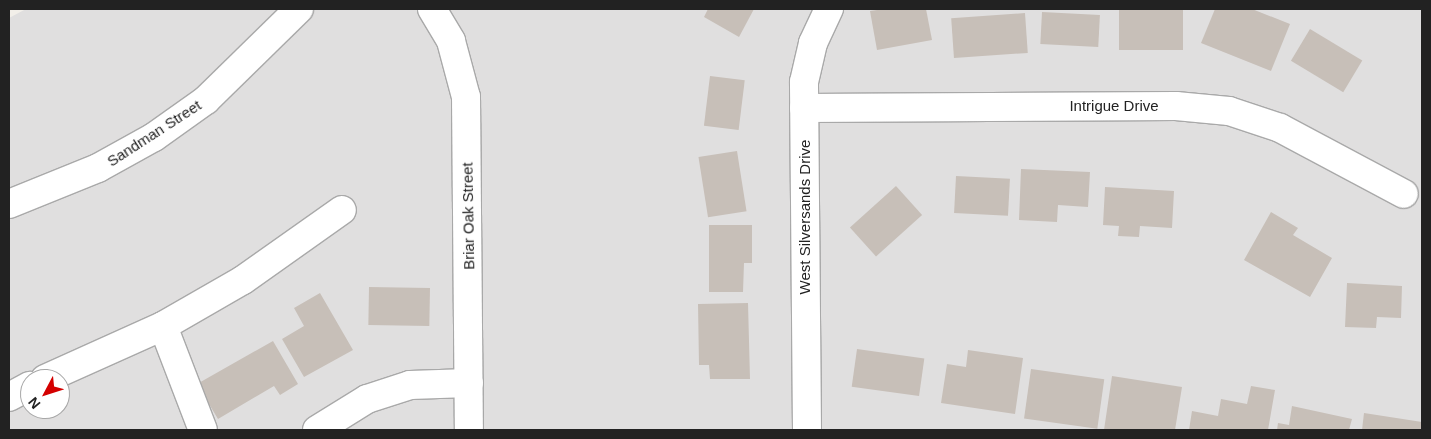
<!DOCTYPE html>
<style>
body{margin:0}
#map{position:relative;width:1431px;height:439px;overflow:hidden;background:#f2efe9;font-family:Helvetica,sans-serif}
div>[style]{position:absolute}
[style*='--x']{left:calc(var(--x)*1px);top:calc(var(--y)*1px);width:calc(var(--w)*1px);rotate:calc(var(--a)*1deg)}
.residential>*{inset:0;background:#e0dfdf}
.building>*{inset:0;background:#c7bfb8;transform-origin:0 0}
.roads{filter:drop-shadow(1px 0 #a9a9a9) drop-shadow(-1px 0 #a9a9a9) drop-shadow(0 1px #a9a9a9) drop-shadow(0 -1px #a9a9a9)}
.minor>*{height:28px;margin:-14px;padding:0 14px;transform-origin:14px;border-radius:14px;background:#fff}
span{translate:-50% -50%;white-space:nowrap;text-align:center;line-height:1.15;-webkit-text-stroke:5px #fff;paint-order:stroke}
.street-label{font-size:15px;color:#222}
.frame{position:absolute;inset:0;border:10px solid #222;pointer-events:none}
.north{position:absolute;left:20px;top:369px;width:50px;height:50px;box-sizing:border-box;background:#fff;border:1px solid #a7a7a7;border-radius:50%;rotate:230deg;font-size:14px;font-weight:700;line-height:20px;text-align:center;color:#222}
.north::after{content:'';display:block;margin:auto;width:18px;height:22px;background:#d40000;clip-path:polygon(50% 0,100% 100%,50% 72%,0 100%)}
</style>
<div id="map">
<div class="residential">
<i style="clip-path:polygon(evenodd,26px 9px,1422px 9px,1422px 430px,9px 430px,9px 18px,26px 9px,30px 379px,60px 379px,60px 409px,30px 409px,30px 379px)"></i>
</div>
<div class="building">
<i style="clip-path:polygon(708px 9px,754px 9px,739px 37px,704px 17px)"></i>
<i style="clip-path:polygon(884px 9px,926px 9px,932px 40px,877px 50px,870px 11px)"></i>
<i style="left:1119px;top:9px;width:64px;height:41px"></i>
<i style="clip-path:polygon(1215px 9px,1252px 9px,1290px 24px,1271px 71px,1201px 43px)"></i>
<i style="left:1042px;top:12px;width:58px;height:32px;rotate:3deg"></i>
<i style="left:1025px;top:13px;width:40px;height:74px;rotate:86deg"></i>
<i style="left:1310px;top:29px;width:61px;height:37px;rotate:31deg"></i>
<i style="left:710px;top:76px;width:35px;height:50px;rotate:7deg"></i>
<i style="left:737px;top:151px;width:61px;height:39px;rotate:81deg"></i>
<i style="clip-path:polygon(1021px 169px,1090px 172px,1088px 207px,1058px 205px,1057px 222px,1019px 220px)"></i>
<i style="left:956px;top:176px;width:54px;height:37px;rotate:3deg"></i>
<i style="left:896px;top:186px;width:39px;height:62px;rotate:48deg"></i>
<i style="clip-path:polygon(1105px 187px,1174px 191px,1172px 228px,1140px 226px,1139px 237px,1118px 236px,1119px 226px,1103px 225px)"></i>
<i style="clip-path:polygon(1271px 212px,1298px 228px,1293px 235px,1332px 258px,1310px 297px,1244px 260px)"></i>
<i style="clip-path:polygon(709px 225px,752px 225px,752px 263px,744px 263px,743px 292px,709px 292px)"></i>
<i style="clip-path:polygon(1347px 283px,1402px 286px,1401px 318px,1377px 317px,1376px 328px,1345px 327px)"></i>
<i style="left:369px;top:287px;width:61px;height:38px;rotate:1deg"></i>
<i style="clip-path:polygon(320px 293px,353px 350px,304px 377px,282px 339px,304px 326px,294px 308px)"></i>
<i style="clip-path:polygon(748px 303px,750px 379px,710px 379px,709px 365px,699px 365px,698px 304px)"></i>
<i style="clip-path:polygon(273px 341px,298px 384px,280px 395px,274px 386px,218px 419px,197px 384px)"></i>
<i style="left:857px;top:349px;width:68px;height:38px;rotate:8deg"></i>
<i style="clip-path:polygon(968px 350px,1023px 358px,1015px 414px,941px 403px,947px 364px,966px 367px)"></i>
<i style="left:1031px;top:369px;width:74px;height:50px;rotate:8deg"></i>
<i style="clip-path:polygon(1112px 376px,1182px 387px,1175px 430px,1104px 430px)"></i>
<i style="clip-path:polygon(1251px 386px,1275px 390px,1268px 430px,1189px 430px,1192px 411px,1218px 416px,1221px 399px,1247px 404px)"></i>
<i style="clip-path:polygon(1292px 406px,1352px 419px,1349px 430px,1277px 430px,1278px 423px,1289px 425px)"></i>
<i style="clip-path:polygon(1364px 413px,1422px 422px,1422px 430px,1362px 430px)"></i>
</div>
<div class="roads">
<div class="minor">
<i style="--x:432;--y:9;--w:37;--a:59"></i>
<i style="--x:451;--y:41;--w:58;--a:75"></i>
<i style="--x:466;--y:97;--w:333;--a:89.5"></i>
<i style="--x:804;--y:108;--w:372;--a:-0.3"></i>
<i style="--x:1176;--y:106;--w:53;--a:5.4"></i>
<i style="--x:1229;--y:111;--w:54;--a:18.4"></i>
<i style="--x:1280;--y:128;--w:140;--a:28"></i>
<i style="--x:9;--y:204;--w:96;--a:-22"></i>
<i style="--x:98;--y:168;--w:64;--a:-29"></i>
<i style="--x:154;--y:137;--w:64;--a:-35.4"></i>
<i style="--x:206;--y:100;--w:130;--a:-44.4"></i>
<i style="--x:163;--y:326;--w:92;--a:-29.9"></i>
<i style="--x:243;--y:280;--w:121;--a:-35.3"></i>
<i style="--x:45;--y:379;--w:129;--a:-24.2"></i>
<i style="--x:163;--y:326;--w:111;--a:69"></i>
<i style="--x:9;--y:397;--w:24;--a:-28"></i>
<i style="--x:317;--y:430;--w:59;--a:-31.8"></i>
<i style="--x:367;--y:399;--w:45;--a:-18"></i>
<i style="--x:410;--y:385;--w:59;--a:-1.9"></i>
<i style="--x:807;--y:430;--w:348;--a:-90.5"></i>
<i style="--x:804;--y:82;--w:40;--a:-77"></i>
<i style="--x:813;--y:43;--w:38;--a:-65"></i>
</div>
</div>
<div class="street-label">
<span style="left:1114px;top:106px">Intrigue Drive</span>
<span style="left:154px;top:133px;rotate:-33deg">Sandman Street</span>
<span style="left:468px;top:216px;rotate:-91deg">Briar Oak Street</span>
<span style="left:805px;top:217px;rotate:-90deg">West Silversands Drive</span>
</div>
<div class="frame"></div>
<div class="north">N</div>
</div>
